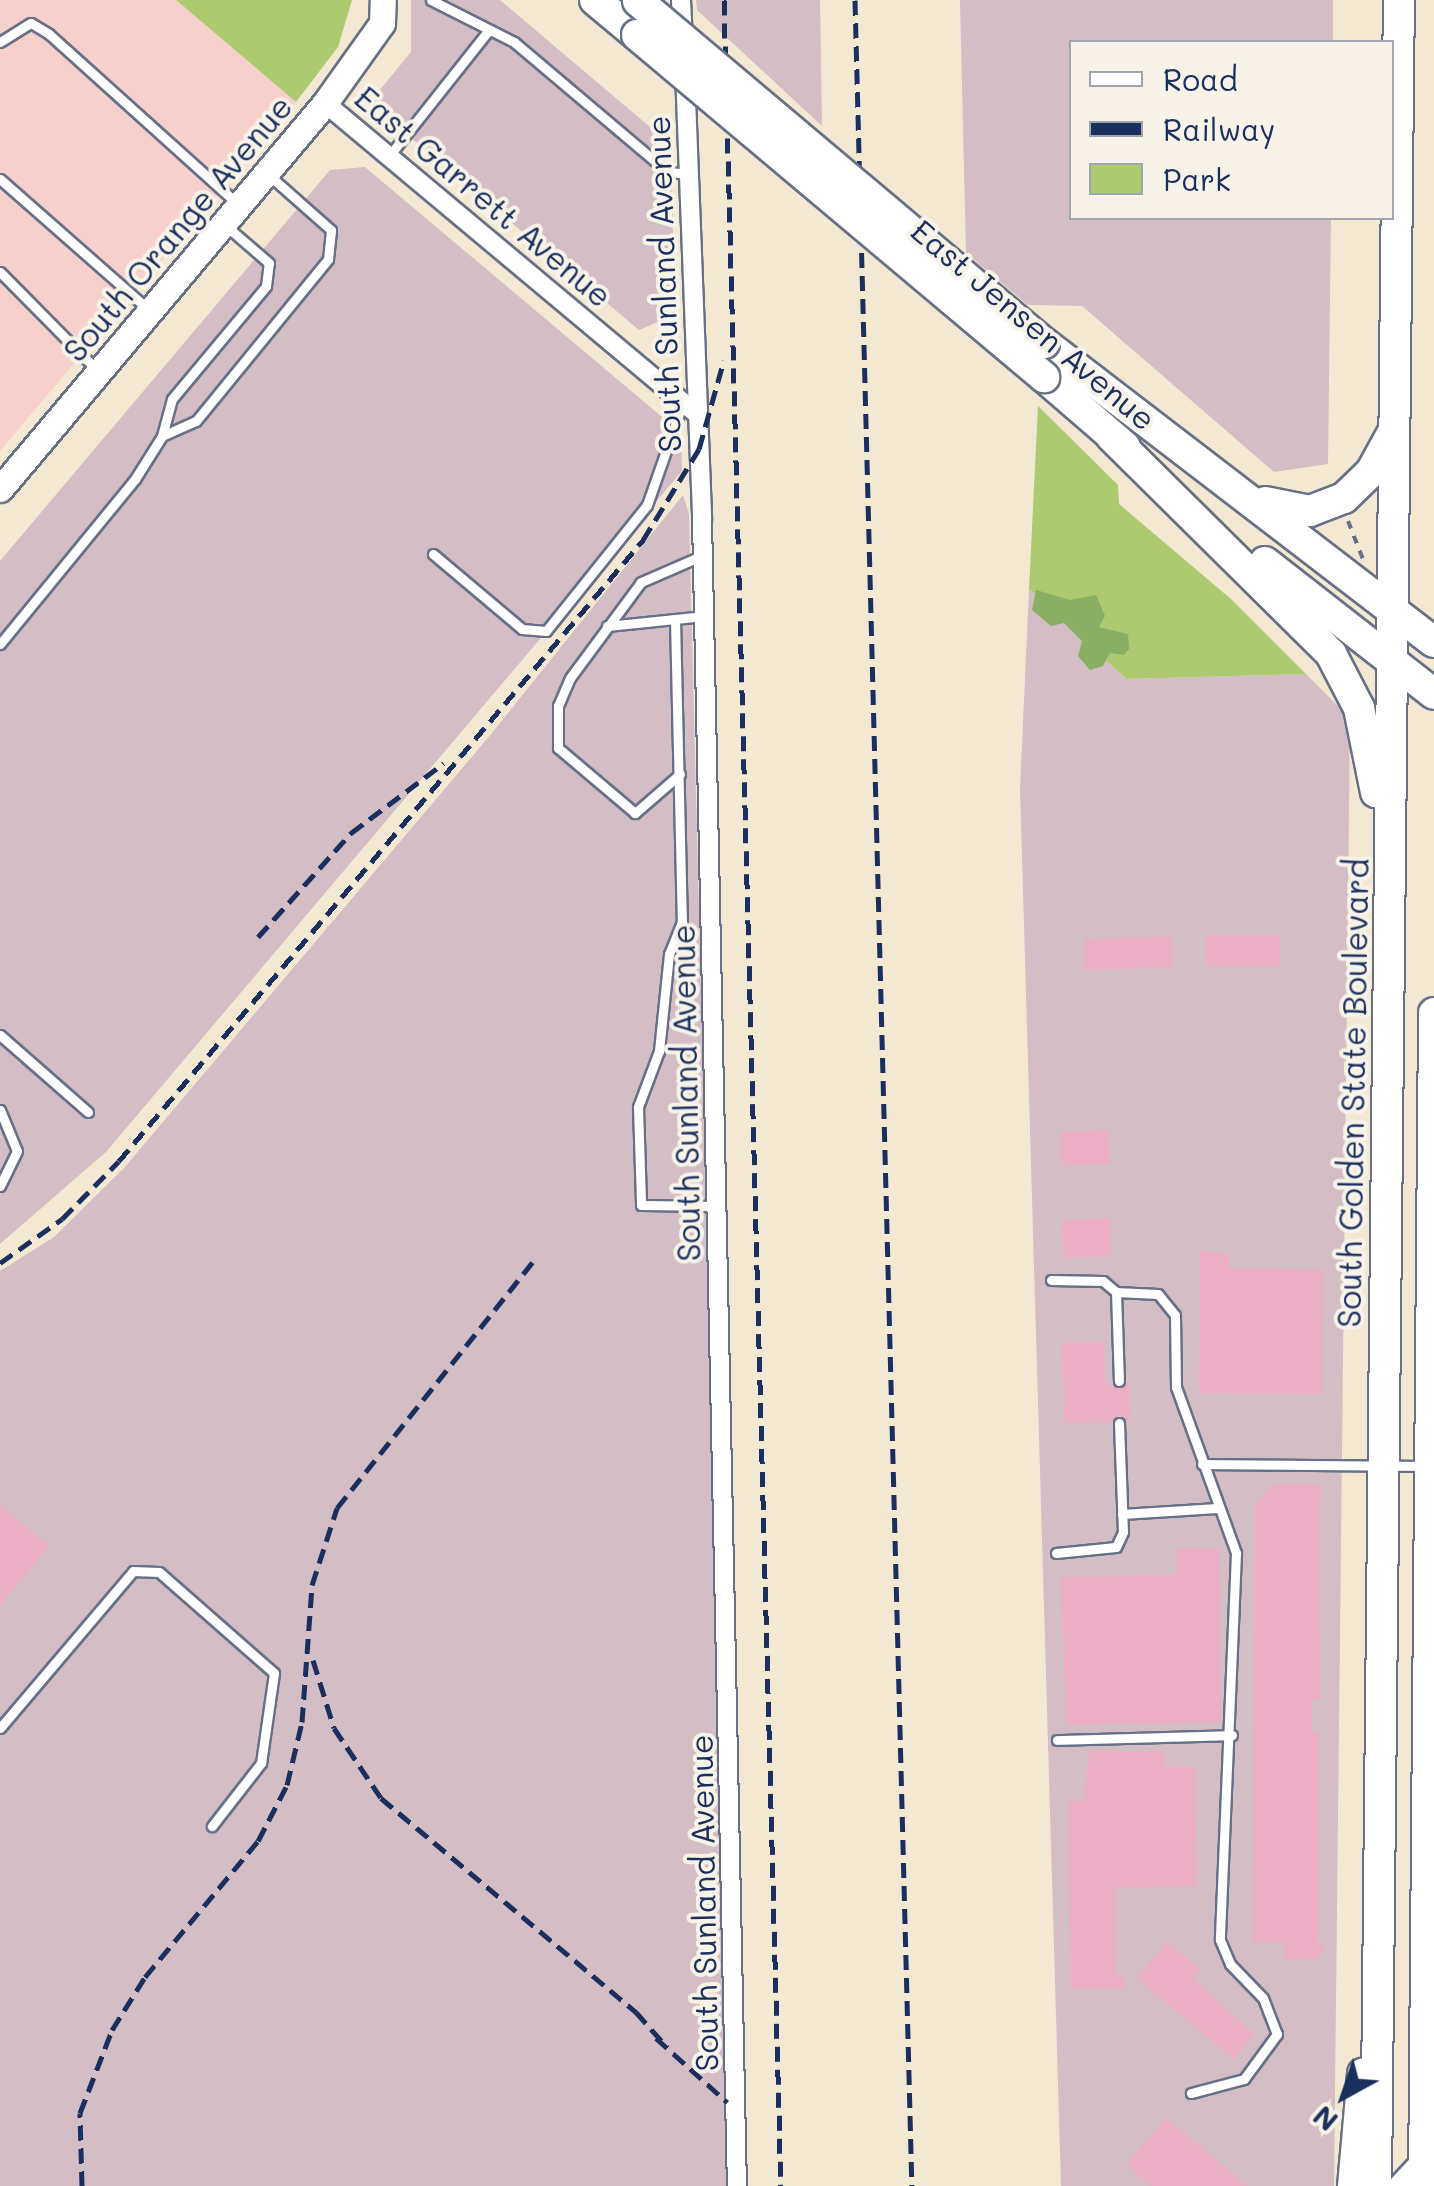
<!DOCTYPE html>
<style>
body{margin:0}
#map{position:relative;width:1434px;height:2186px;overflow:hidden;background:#f3e9d3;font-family:Mali,sans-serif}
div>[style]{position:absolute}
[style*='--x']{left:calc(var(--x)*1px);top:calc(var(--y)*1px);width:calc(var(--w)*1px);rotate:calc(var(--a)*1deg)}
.built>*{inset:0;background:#f7d0ce}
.industrial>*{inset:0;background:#d2bec4}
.green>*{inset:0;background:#adca71}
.forest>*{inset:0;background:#8aae63}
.building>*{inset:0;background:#ebaec5;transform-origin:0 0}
.path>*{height:4px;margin-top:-2px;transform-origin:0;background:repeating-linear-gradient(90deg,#677087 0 8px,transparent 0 16px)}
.roads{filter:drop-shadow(2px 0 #677087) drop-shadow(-2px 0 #677087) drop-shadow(0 2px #677087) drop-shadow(0 -2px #677087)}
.lane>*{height:9px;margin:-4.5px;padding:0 4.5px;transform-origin:4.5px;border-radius:4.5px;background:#fff}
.street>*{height:18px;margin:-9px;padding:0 9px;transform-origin:9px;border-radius:9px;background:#fff}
.secondary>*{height:25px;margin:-12.5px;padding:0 12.5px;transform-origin:12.5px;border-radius:12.5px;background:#fff}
.primary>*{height:30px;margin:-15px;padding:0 15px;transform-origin:15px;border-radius:15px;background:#fff}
.rail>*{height:5px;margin-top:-2.5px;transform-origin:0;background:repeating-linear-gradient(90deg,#1b2f5e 0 15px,transparent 0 23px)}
.bridges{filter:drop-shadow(2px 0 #677087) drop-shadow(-2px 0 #677087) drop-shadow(0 2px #677087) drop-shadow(0 -2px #677087)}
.primary-bridge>*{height:30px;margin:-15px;padding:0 15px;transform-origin:15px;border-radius:15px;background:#fff}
span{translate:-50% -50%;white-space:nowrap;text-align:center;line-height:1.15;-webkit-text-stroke:8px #f7f3e8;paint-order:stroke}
.street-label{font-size:32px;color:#1b2f5e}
.legend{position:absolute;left:1069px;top:40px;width:325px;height:180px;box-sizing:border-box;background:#f7f3e8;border:2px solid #9fa5b1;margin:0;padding:12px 18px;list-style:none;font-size:30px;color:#1b2f5e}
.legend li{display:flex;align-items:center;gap:20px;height:50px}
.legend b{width:50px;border:2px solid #9fa5b1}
.north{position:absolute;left:1294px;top:2046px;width:100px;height:100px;-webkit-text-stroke:8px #f7f3e8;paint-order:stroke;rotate:220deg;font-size:28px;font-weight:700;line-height:40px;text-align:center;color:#1b2f5e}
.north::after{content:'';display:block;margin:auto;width:35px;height:45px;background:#1b2f5e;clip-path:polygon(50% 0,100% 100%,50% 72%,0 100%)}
</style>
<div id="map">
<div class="built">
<i style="clip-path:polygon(0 0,176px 0,296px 102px,0 451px)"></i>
</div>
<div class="industrial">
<i style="clip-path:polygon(411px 0,500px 0,670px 144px,676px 314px,639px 330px,369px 103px,411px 52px)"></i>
<i style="clip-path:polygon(696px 0,820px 0,822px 126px,697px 10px)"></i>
<i style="clip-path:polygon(960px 0,1333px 0,1333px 42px,1072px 42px,1072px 218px,1331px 218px,1328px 464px,1274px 472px,1082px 306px,1028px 305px,966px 253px)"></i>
<i style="clip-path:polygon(365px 167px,681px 433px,682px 471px,106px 1152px,0 1244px,0 561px,330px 170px)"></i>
<i style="clip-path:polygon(683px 495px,689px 514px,731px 2186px,0 2186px,0 1271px,54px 1237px,124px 1168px,492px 733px)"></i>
<i style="clip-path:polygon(1029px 589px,1126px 679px,1306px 674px,1350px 718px,1334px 2186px,1061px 2186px,1020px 789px)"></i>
</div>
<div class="green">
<i style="clip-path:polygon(176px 0,352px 0,338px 47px,296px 102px)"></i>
<i style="clip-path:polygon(1038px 406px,1118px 485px,1119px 504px,1231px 599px,1306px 674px,1126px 679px,1029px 589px)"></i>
</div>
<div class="forest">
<i style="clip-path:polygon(1036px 590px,1070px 600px,1096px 595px,1105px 616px,1099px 627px,1128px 634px,1129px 649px,1124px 655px,1110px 653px,1103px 666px,1090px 670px,1078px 656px,1082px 641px,1064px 623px,1051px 626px,1032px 610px)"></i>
</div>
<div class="building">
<i style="left:1280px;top:935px;width:31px;height:74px;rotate:90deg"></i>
<i style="left:1172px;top:936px;width:31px;height:88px;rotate:88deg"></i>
<i style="left:1109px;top:1130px;width:34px;height:49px;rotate:88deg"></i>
<i style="left:1110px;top:1218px;width:38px;height:48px;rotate:88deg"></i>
<i style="clip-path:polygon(1200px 1250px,1230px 1254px,1230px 1268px,1323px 1270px,1322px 1394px,1199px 1393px)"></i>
<i style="clip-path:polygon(1104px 1342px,1105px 1382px,1118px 1389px,1129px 1381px,1130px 1422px,1120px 1415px,1111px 1422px,1064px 1423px,1062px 1343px)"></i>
<i style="clip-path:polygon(1271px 1485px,1321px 1485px,1320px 1699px,1312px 1699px,1312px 1731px,1319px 1732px,1318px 1944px,1324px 1944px,1318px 1960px,1285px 1959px,1285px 1942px,1253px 1942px,1255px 1505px)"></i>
<i style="clip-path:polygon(0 1505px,49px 1546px,0 1605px)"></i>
<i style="clip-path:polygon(1219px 1548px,1221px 1722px,1066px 1725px,1061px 1577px,1176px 1575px,1175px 1549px)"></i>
<i style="clip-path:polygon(1165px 1751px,1165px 1767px,1195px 1766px,1197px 1886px,1115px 1888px,1116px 1975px,1125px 1975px,1125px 1989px,1071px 1989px,1068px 1801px,1084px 1801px,1089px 1752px)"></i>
<i style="clip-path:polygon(1167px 1941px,1200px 1969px,1193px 1979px,1254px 2034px,1234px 2060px,1137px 1978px)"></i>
<i style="clip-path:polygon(1166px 2118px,1248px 2186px,1151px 2186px,1126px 2165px)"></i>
</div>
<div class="path">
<i style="--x:1348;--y:521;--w:41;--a:68.5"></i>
</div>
<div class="roads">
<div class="lane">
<i style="--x:431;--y:0;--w:93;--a:26.8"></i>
<i style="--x:514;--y:42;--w:202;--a:40.2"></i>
<i style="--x:668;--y:172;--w:22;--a:5"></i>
<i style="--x:0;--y:42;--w:36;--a:-32"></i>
<i style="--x:31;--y:23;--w:21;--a:31"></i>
<i style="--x:49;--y:34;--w:253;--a:42"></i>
<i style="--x:389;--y:156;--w:159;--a:-51.6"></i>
<i style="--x:0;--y:179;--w:197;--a:41.3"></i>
<i style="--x:0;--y:272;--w:138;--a:45.3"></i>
<i style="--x:162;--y:436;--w:37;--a:-24"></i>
<i style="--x:196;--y:421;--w:209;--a:-50.8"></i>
<i style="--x:328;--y:259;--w:29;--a:-84"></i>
<i style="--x:331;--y:230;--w:81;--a:-138.5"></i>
<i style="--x:433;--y:554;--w:116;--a:40.1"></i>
<i style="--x:522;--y:629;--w:24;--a:5"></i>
<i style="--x:546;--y:631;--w:161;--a:-51.3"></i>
<i style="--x:647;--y:505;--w:109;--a:-70.7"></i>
<i style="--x:675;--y:619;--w:303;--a:88.7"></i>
<i style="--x:682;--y:922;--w:35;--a:112"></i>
<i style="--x:669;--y:954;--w:98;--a:95.9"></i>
<i style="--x:659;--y:1051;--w:60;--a:110.6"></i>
<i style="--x:638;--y:1107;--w:98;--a:88.2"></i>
<i style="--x:641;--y:1205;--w:77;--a:0.7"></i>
<i style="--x:607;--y:626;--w:98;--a:-5.9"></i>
<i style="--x:0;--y:644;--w:213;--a:-50.7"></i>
<i style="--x:135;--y:479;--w:51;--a:-57.9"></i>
<i style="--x:162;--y:436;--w:38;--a:-75"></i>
<i style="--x:172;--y:399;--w:147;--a:-50.2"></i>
<i style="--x:266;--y:286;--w:23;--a:-83"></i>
<i style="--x:269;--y:263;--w:58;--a:-139.2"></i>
<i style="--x:680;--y:774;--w:60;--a:139.1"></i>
<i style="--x:635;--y:813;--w:101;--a:-139.8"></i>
<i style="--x:558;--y:748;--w:42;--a:-90"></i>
<i style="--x:558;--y:706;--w:30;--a:-67"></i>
<i style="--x:570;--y:678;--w:119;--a:-53.5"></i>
<i style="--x:641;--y:582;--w:65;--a:-23.4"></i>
<i style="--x:0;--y:1035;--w:117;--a:41.2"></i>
<i style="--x:0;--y:1110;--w:44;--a:67.5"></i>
<i style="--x:17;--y:1151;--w:39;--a:116"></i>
<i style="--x:1051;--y:1280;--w:52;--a:1.1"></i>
<i style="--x:1103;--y:1281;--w:17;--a:40"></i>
<i style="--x:1116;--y:1292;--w:89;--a:88.1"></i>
<i style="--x:1116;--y:1292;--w:42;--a:2.7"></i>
<i style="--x:1158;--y:1294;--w:27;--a:51"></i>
<i style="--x:1175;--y:1315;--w:72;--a:89.2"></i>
<i style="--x:1176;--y:1387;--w:177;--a:70.1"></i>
<i style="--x:1236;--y:1553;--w:387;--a:92.4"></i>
<i style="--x:1220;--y:1940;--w:26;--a:67"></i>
<i style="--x:1230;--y:1964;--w:47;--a:45.9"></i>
<i style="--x:1263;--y:1998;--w:39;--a:69"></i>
<i style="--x:1277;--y:2034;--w:56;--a:126.3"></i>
<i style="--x:1244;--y:2079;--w:55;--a:165.2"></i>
<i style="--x:1202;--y:1464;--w:221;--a:0.5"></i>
<i style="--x:1122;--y:1514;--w:95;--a:-3.6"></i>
<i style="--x:1056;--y:1553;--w:60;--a:-5.7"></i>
<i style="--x:1116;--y:1547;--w:17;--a:-65"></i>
<i style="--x:1123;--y:1532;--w:109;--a:-92.1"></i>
<i style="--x:0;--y:1728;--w:206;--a:-49.7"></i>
<i style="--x:133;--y:1571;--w:26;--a:2"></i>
<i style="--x:159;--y:1572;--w:153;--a:41.3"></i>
<i style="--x:274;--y:1673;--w:91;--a:98.2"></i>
<i style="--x:261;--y:1763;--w:80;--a:127.9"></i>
<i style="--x:1057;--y:1740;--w:175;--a:-1.6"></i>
</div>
<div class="street">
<i style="--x:681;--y:0;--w:41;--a:87.2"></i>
<i style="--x:685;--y:72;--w:447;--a:87.8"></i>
<i style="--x:702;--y:519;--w:1667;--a:88.8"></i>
<i style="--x:325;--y:103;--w:483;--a:39.9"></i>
<i style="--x:1397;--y:2186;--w:40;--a:-47"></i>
</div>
<div class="secondary">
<i style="--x:0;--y:489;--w:505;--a:-49.9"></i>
<i style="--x:325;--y:103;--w:98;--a:-54.5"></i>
<i style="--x:382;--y:23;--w:23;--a:-88"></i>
</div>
<div class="primary">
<i style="--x:595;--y:0;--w:55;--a:39.8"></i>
<i style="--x:1044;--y:343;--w:491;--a:37.5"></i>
<i style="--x:1044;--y:377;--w:107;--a:40.8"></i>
<i style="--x:1111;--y:436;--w:310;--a:44.7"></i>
<i style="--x:1331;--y:654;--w:61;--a:62.6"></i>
<i style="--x:1359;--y:708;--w:86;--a:78.6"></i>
<i style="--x:1265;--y:502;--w:46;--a:11.3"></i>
<i style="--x:1310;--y:511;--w:36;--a:-21"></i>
<i style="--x:1344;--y:498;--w:37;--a:-44"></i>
<i style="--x:1371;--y:472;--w:43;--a:-61.1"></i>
<i style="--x:1265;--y:562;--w:214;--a:38"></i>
<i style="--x:1353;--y:2186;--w:113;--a:-84.9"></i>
<i style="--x:1376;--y:2186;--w:2186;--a:-89.4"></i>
<i style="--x:1424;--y:2186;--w:1173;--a:-89.51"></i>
</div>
</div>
<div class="rail">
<i style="--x:724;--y:0;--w:2187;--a:88.51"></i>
<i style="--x:855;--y:0;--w:2187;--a:88.51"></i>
<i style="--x:258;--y:937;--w:140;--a:-48.2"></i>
<i style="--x:351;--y:833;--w:116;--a:-37"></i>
<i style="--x:0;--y:1263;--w:76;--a:-35.4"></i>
<i style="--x:62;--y:1219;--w:81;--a:-45.5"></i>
<i style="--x:119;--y:1161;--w:813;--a:-49.84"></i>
<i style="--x:643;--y:540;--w:107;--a:-58.4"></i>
<i style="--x:699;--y:449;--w:92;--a:-74.3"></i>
<i style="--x:313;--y:1660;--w:71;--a:72.8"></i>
<i style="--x:334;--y:1728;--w:84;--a:56.1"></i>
<i style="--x:381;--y:1798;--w:333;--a:40"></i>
<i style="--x:636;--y:2012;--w:47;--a:48.5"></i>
<i style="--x:656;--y:2038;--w:96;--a:42"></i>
<i style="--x:82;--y:2186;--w:73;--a:-91.6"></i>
<i style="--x:80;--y:2113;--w:89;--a:-68.9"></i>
<i style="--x:112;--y:2030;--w:62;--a:-58.1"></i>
<i style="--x:145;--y:1977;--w:177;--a:-50.3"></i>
<i style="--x:258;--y:1841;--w:63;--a:-62.6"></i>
<i style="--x:287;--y:1785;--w:65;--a:-76.6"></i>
<i style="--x:302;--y:1722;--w:137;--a:-85.8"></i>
<i style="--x:312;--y:1585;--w:81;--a:-72"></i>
<i style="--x:337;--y:1508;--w:318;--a:-51.5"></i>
</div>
<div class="bridges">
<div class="primary-bridge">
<i style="--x:638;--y:1;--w:531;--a:40.11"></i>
<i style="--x:637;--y:35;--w:532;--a:40.04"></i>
</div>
</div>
<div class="street-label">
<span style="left:484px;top:196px;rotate:40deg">East Garrett Avenue</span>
<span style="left:177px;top:228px;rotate:-50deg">South Orange Avenue</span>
<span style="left:663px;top:284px;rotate:-92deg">South Sunland Avenue</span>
<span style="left:1034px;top:324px;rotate:40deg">East Jensen Avenue</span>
<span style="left:685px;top:1093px;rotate:-91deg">South Sunland Avenue</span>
<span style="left:1352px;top:1093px;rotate:-89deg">South Golden State Boulevard</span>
<span style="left:703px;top:1903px;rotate:-91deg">South Sunland Avenue</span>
</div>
<ul class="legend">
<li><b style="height:12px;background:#fff"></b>Road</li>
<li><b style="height:12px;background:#1b2f5e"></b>Railway</li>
<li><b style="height:28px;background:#adca71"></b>Park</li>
</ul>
<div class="north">N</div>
</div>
